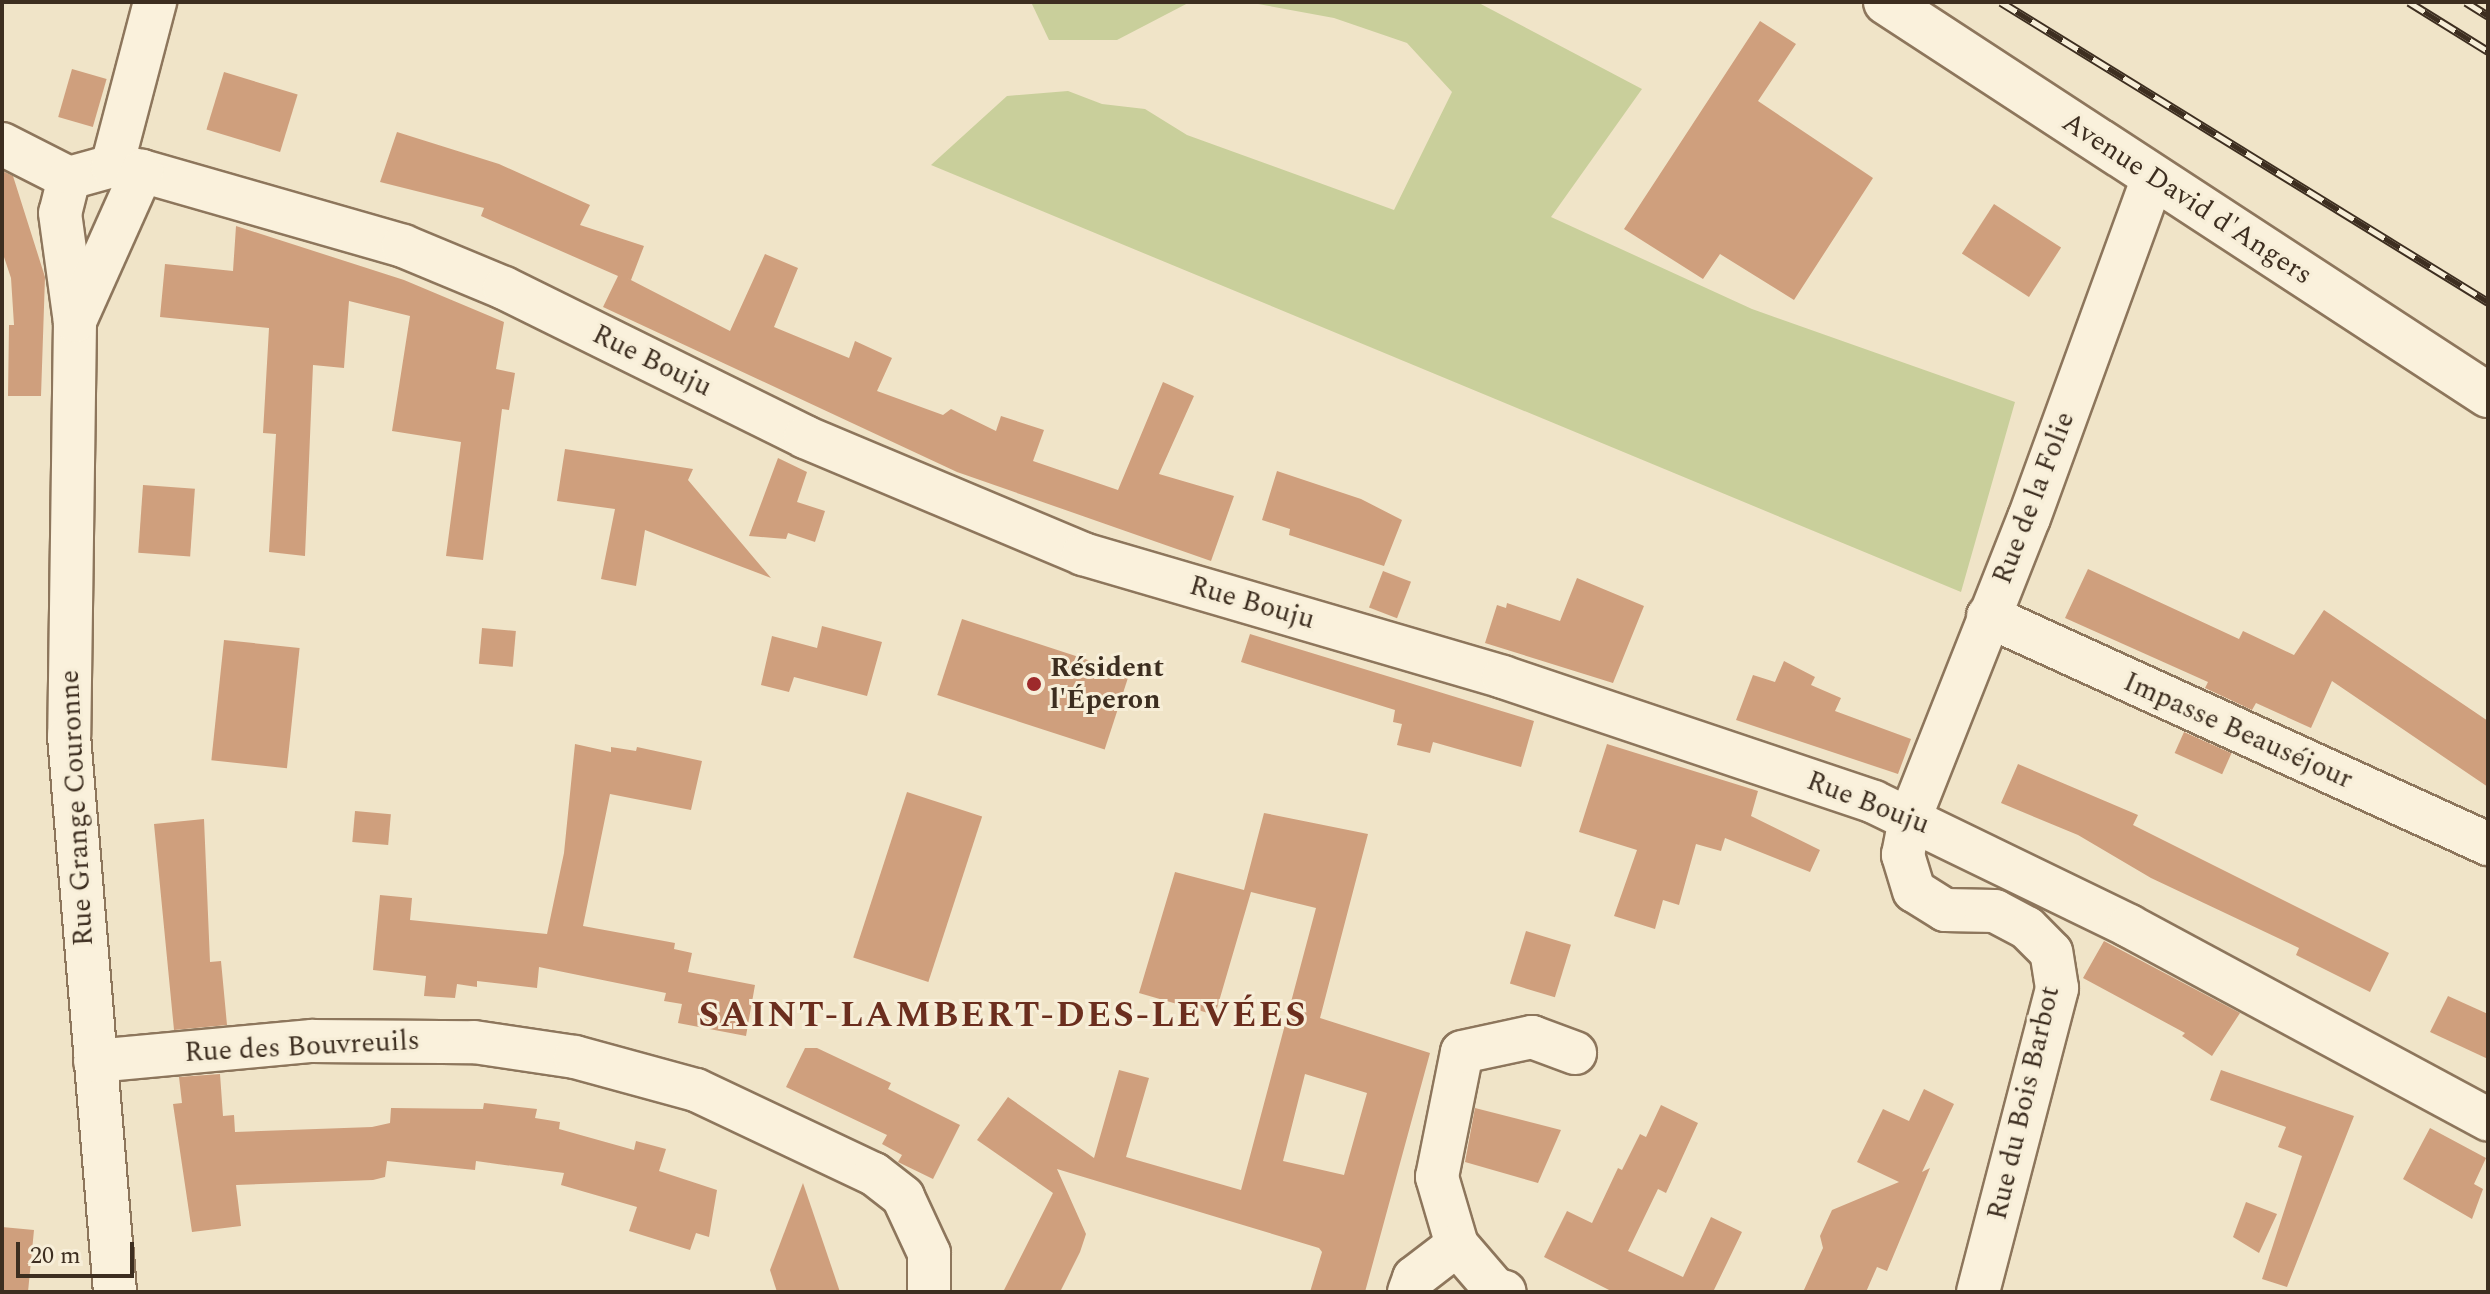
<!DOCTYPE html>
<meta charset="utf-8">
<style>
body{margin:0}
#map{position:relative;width:2490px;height:1294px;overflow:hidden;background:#f0e4c8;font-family:Spectral,serif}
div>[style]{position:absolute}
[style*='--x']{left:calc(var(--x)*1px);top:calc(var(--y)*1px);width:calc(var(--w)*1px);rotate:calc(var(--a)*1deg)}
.green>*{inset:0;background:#c9cf9b}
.building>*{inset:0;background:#cf9f7d;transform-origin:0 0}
.roads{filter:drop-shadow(2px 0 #8d765c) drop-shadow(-2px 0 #8d765c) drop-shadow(0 2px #8d765c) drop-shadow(0 -2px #8d765c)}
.street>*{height:42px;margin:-21px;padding:0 21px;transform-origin:21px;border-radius:21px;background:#faf1dc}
.secondary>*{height:44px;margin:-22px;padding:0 22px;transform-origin:22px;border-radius:22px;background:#faf1dc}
.rail>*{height:9px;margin-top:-4.5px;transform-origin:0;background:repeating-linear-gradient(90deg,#f7eed8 0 18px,#3d2e20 0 36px);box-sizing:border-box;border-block:2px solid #3d2e20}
.dots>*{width:22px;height:22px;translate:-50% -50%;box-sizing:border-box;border:4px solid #f7eed8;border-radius:50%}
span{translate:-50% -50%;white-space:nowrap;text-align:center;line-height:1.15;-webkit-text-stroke:6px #f7eed8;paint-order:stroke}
.street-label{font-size:28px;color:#3d2e20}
.poi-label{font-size:28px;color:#3d2e20;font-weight:700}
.left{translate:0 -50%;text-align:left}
.district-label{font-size:36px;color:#6b2e1e;font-weight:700;letter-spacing:2px}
.frame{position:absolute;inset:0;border:4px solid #3d2e20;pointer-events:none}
.scale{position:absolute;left:16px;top:1242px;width:118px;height:36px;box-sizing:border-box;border:4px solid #3d2e20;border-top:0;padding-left:10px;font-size:24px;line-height:28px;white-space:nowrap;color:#3d2e20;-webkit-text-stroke:6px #f7eed8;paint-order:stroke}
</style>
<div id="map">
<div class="green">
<i style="clip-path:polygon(1031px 2px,1190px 2px,1117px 40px,1049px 40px)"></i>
<i style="clip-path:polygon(1247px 2px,1477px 2px,1642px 89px,1551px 217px,1752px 309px,2015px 402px,1961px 592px,931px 165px,1007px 96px,1068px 91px,1102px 104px,1145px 109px,1187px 135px,1394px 210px,1452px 92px,1407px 43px,1334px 18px)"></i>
</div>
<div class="building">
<i style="clip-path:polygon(1760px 21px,1796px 44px,1758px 101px,1873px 178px,1794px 300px,1720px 254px,1703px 279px,1624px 229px)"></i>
<i style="left:72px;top:69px;width:36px;height:50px;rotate:16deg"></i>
<i style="left:224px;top:72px;width:77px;height:60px;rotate:17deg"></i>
<i style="clip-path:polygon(397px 132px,499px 164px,590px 205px,580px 225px,644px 246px,631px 280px,627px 278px,730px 331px,765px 254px,798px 268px,774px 327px,849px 358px,855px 341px,892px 358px,877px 391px,943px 415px,951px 409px,996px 431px,1001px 416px,1044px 430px,1033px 461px,1118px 490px,1163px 382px,1194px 396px,1159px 474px,1234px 496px,1211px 561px,957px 472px,603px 307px,618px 276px,481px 216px,484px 208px,380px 182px)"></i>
<i style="clip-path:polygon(2px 171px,13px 176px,45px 277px,41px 396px,8px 396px,9px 325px,14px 325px,11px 278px,2px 251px)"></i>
<i style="left:1994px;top:204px;width:80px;height:59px;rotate:33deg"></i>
<i style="clip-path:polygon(236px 226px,404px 280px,504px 322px,496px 369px,515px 373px,509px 410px,502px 409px,483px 560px,446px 556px,461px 442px,392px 431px,410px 316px,349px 301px,344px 368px,313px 365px,305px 556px,269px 552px,276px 434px,263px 433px,269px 328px,160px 317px,165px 264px,233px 271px)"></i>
<i style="clip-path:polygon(565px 449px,693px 469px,688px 480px,771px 578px,645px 530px,636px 586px,601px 579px,615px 509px,557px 501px)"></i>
<i style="clip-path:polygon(778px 458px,807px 472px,797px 502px,825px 511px,815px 542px,788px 533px,786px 539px,749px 536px)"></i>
<i style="clip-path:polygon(1277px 471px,1361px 499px,1402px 520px,1384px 566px,1289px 535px,1290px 529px,1262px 520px)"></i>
<i style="left:143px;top:485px;width:52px;height:68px;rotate:4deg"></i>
<i style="clip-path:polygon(2088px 569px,2239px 639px,2243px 631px,2294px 655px,2324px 610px,2488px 721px,2488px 787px,2332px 681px,2311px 728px,2256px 703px,2252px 710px,2205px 688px,2208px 682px,2065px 618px)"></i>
<i style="left:1383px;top:571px;width:30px;height:39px;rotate:21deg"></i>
<i style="clip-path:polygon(1577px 578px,1644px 606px,1613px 683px,1485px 643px,1497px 605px,1506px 608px,1507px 603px,1560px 621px)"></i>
<i style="left:962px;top:619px;width:176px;height:80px;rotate:18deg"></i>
<i style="clip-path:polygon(822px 626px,882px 642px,867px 696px,794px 677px,789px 692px,761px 685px,772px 636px,817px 648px)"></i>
<i style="left:482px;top:628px;width:34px;height:36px;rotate:5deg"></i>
<i style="clip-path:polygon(1250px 634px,1534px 721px,1521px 767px,1433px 742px,1430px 753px,1397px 745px,1402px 724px,1393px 722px,1395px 710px,1241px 662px)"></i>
<i style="left:224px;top:640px;width:76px;height:121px;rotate:6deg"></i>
<i style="clip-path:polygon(1784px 661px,1815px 677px,1811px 685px,1841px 698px,1835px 711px,1911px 739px,1898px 774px,1736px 720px,1753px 675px,1775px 682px)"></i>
<i style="left:2184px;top:732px;width:52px;height:23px;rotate:24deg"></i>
<i style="clip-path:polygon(575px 744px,611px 752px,611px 747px,636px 751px,637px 747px,702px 761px,691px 810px,610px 794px,583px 926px,675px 943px,674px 949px,692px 953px,688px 972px,755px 985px,746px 1036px,678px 1023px,682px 1004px,664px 1001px,666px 993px,539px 967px,537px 988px,477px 981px,477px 987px,457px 984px,455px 998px,424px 996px,426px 976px,373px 970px,380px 895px,412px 898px,410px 920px,547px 934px,564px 853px)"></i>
<i style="clip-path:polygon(1607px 744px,1758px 791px,1751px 816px,1820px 850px,1810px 872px,1725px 838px,1721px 851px,1696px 844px,1679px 905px,1663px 900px,1655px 929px,1614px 916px,1637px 850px,1579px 832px)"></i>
<i style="clip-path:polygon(2018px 764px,2138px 815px,2133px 825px,2389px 953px,2370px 992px,2296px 955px,2299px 948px,2151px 878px,2078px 835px,2001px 803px)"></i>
<i style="left:907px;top:792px;width:79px;height:174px;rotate:18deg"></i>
<i style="left:355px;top:811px;width:36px;height:31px;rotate:5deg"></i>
<i style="clip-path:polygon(evenodd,1264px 813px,1368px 834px,1320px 1018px,1430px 1053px,1365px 1292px,1310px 1292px,1322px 1252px,1319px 1248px,1057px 1169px,1086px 1234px,1080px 1252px,1060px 1292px,1003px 1292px,1053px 1193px,977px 1140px,1008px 1097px,1094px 1158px,1119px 1070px,1149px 1078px,1126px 1157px,1241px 1190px,1316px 908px,1251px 892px,1215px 1015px,1139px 993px,1175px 872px,1244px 890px,1264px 813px,1305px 1074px,1367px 1093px,1344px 1175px,1283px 1161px,1305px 1074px)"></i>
<i style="clip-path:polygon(204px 819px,210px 962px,221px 961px,227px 1025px,174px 1030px,154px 824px)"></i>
<i style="left:1526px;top:931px;width:47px;height:55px;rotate:17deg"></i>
<i style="clip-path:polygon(2104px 941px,2240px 1013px,2212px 1056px,2182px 1036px,2185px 1033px,2083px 978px)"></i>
<i style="clip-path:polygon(2448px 996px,2488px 1014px,2488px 1059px,2430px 1032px)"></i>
<i style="clip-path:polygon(805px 1048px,817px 1048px,891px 1083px,888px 1089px,960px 1125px,933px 1179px,898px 1162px,902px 1155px,882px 1144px,887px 1135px,786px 1087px)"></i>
<i style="clip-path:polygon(2221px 1070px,2354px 1116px,2287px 1287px,2262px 1279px,2302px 1156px,2278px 1147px,2286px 1127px,2210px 1100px)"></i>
<i style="clip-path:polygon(220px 1074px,223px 1116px,234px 1115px,235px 1132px,372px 1127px,390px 1123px,391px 1108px,483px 1109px,484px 1103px,537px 1109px,535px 1118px,560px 1122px,559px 1129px,634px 1150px,636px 1141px,666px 1149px,659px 1171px,717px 1190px,709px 1237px,696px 1233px,690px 1250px,629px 1231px,637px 1207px,561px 1185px,564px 1173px,476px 1161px,475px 1170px,387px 1161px,385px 1177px,373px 1180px,236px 1185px,241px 1226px,192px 1232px,173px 1104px,182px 1103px,179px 1077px)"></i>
<i style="clip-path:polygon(1924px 1089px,1954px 1104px,1922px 1172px,1930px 1168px,1887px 1271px,1877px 1267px,1866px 1292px,1803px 1292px,1823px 1248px,1820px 1236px,1832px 1210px,1899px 1182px,1857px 1162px,1883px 1109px,1909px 1121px)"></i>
<i style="clip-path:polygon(1661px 1105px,1698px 1123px,1666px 1193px,1658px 1189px,1628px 1251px,1683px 1277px,1711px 1217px,1742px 1232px,1713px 1292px,1613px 1292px,1544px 1257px,1567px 1211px,1592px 1223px,1618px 1168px,1622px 1170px,1640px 1134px,1646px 1137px)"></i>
<i style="clip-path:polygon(1475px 1108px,1561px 1130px,1538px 1183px,1465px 1162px)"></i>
<i style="clip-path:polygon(2430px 1128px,2486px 1158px,2474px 1184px,2483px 1189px,2472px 1219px,2403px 1179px)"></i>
<i style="clip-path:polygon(803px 1183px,840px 1292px,777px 1292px,770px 1270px)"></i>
<i style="clip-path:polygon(2246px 1202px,2277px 1214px,2259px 1253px,2233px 1237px)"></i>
<i style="clip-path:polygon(2px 1227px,34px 1230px,28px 1292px,2px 1292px)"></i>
</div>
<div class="roads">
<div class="street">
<i style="--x:2;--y:144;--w:75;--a:26.9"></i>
<i style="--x:69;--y:178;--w:45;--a:-15.6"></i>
<i style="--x:112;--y:166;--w:30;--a:9"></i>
<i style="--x:142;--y:171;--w:272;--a:16"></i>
<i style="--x:403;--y:246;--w:109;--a:22.6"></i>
<i style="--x:504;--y:288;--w:336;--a:26.3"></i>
<i style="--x:805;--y:437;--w:302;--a:22.8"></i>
<i style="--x:1083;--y:554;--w:438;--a:16.3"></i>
<i style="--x:1503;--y:677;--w:391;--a:18.6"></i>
<i style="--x:1874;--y:802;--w:284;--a:25.9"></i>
<i style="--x:2129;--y:926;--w:408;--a:28.3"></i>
<i style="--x:112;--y:166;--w:170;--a:-75.3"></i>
<i style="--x:69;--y:178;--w:36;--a:104"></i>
<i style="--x:60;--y:213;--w:110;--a:82.2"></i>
<i style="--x:75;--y:322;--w:414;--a:90.8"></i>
<i style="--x:69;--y:736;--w:558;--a:85.27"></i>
<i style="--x:75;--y:321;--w:164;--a:-65.9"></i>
<i style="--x:1988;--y:616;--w:550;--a:24.51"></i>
<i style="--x:95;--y:1061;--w:218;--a:-5.3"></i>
<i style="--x:312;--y:1041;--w:162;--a:0.4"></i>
<i style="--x:474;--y:1042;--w:102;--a:8.4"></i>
<i style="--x:575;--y:1057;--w:125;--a:15.3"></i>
<i style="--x:696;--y:1090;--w:197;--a:25.3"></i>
<i style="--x:874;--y:1174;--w:37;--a:38"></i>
<i style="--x:903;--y:1197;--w:62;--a:65.1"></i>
<i style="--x:929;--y:1253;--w:39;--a:90"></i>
<i style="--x:1457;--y:1245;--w:71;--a:-106.4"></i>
<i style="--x:1437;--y:1177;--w:127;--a:-78.7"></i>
<i style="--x:1462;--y:1052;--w:72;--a:-12.1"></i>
<i style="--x:1532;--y:1037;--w:46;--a:20.4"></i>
<i style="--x:1409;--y:1292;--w:15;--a:-70"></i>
<i style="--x:1414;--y:1278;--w:54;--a:-37.5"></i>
<i style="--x:1457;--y:1245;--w:58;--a:49.2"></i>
<i style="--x:1495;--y:1289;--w:10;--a:17"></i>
<i style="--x:1978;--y:1292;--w:314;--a:-75.4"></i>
<i style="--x:2057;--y:988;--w:36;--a:-99"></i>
<i style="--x:2051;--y:952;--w:34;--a:-135"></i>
<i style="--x:2027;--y:928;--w:36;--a:-152"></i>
<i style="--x:1995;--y:911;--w:50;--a:-178.9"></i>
<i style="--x:1945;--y:910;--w:36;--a:-148"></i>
<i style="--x:1914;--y:891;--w:38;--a:-107"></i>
<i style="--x:1903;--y:855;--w:38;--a:-79"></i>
<i style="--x:1910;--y:818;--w:323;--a:-68.4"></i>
<i style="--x:2029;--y:518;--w:363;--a:-70"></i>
</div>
<div class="secondary">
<i style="--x:1886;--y:2;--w:719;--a:33.14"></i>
</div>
</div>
<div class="rail">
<i style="--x:2001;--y:2;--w:572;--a:31.63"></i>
<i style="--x:2409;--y:2;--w:93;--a:31.8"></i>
<i style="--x:2466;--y:2;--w:26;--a:32"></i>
</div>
<div class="dots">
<i style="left:1034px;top:684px;background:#9e2a2b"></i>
</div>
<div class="street-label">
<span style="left:2187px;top:199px;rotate:33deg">Avenue David d'Angers</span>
<span style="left:652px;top:361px;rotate:26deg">Rue Bouju</span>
<span style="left:2034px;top:498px;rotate:-69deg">Rue de la Folie</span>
<span style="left:1252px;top:603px;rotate:16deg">Rue Bouju</span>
<span style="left:2238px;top:731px;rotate:24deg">Impasse Beauséjour</span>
<span style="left:1868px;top:803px;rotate:21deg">Rue Bouju</span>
<span style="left:77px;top:808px;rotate:-93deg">Rue Grange Couronne</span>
<span style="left:302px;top:1047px;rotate:-3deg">Rue des Bouvreuils</span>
<span style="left:2024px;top:1103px;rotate:-77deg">Rue du Bois Barbot</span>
</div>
<div class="poi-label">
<span class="left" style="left:1050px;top:684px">Résident<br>l'Éperon</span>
</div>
<div class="district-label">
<span style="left:1003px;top:1016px">SAINT-LAMBERT-DES-LEVÉES</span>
</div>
<div class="frame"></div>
<div class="scale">20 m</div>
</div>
